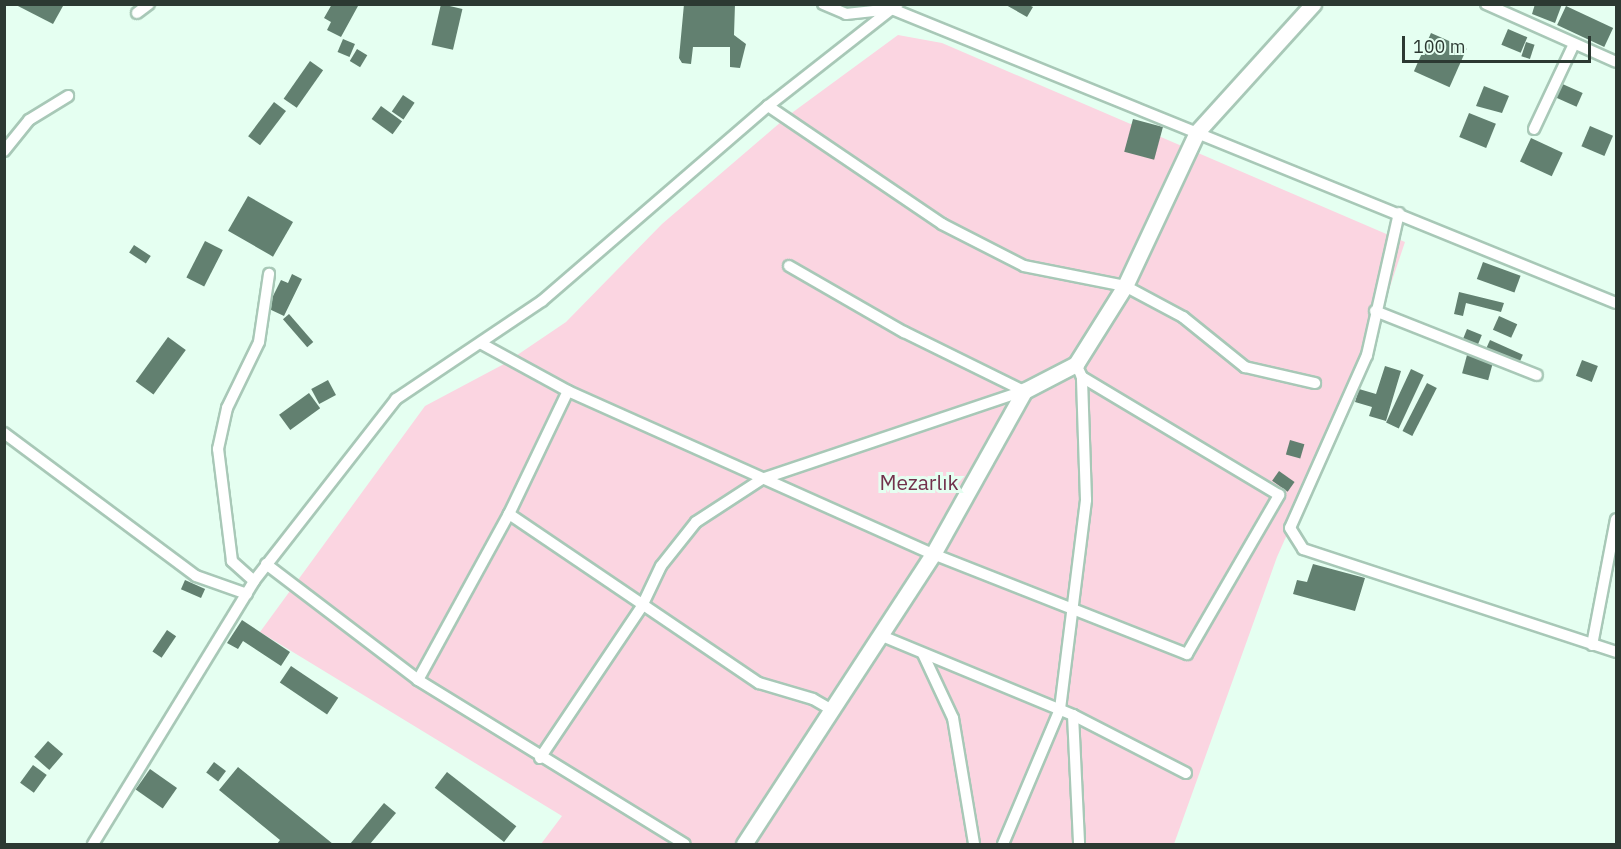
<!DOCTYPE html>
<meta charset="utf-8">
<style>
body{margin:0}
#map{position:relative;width:1621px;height:849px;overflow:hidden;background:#e5fff1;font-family:"IBM Plex Sans",sans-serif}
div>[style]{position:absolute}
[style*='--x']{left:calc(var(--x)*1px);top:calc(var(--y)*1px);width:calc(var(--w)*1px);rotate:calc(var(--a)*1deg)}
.green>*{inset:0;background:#fbd5e1}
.building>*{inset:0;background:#628070;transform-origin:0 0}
.roads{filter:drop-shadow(2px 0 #a8c8b7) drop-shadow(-2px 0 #a8c8b7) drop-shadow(0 2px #a8c8b7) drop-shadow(0 -2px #a8c8b7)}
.street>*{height:10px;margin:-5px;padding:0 5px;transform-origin:5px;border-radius:5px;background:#fff}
.secondary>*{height:15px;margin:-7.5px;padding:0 7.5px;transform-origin:7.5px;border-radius:7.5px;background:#fff}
span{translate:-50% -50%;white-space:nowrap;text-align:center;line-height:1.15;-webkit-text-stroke:6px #e5fff1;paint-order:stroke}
.park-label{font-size:21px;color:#72314c}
.frame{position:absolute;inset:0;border:6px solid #2c3932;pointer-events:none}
.scale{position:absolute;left:1402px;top:36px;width:189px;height:27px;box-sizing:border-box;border:3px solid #2c3932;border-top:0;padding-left:8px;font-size:18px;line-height:21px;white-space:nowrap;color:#2c3932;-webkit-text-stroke:4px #e5fff1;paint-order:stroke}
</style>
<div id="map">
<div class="green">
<i style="clip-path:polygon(898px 35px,942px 43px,1405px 242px,1367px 355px,1277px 557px,1174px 844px,541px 844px,562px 816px,260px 632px,425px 406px,504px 364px,566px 322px,662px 224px,789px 115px)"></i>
</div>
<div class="building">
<i style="clip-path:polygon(332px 4px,358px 6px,341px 37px,327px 30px,331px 22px,324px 18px)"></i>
<i style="left:441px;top:4px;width:22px;height:42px;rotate:13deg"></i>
<i style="clip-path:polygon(684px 4px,735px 4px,734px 35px,746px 44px,740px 68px,730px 67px,730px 47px,693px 47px,691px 64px,682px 63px,679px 58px)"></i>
<i style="clip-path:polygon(1535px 4px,1562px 4px,1555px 23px,1532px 14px)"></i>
<i style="clip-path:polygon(16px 5px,61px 5px,63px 6px,53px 24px)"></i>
<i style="clip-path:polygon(1006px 5px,1029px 5px,1033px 7px,1027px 17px)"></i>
<i style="left:1566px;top:6px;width:52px;height:21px;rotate:25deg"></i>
<i style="left:1508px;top:29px;width:21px;height:17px;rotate:23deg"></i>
<i style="left:1431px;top:33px;width:39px;height:42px;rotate:24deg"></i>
<i style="left:343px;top:39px;width:13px;height:14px;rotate:23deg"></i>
<i style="left:1526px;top:42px;width:9px;height:15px;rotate:18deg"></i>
<i style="left:357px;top:49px;width:12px;height:14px;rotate:31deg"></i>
<i style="left:310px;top:61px;width:16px;height:46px;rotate:35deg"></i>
<i style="left:1558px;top:82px;width:27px;height:15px;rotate:24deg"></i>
<i style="clip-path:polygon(1484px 86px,1509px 96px,1502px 113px,1476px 106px)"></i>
<i style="left:403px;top:95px;width:14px;height:20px;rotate:34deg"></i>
<i style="left:274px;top:102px;width:15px;height:43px;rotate:37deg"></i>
<i style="left:381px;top:106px;width:26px;height:16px;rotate:36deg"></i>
<i style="left:1469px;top:113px;width:29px;height:26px;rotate:22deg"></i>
<i style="left:1133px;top:119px;width:31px;height:34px;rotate:15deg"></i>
<i style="left:1590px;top:126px;width:25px;height:22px;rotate:23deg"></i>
<i style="left:1531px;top:138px;width:35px;height:26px;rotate:25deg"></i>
<i style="left:248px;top:196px;width:52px;height:40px;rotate:30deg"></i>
<i style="left:205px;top:241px;width:20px;height:41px;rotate:27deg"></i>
<i style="left:134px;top:245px;width:20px;height:9px;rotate:33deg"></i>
<i style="left:1483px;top:262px;width:40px;height:18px;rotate:20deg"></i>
<i style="clip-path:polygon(292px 274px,302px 279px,284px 316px,267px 308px,281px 280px,288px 283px)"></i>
<i style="clip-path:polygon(1459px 292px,1504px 303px,1501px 312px,1466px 303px,1463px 316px,1454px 314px)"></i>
<i style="left:289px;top:314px;width:37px;height:8px;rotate:49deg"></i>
<i style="left:1499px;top:316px;width:20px;height:15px;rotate:24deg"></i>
<i style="left:1467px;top:329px;width:16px;height:12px;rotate:22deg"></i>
<i style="left:168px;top:337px;width:22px;height:55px;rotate:36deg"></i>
<i style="left:1490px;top:340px;width:36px;height:11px;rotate:24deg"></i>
<i style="left:1467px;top:355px;width:27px;height:19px;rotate:15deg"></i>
<i style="left:1582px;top:360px;width:17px;height:17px;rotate:21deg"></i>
<i style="clip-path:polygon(1385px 366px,1401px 371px,1386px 421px,1369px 416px,1372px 407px,1355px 402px,1359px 389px,1376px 394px)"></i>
<i style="left:1411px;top:369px;width:14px;height:59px;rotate:25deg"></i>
<i style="left:328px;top:380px;width:17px;height:19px;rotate:62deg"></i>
<i style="left:1427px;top:383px;width:11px;height:54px;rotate:27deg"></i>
<i style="left:309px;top:393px;width:19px;height:37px;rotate:54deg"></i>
<i style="left:1290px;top:440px;width:15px;height:15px;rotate:16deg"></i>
<i style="left:1279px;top:471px;width:19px;height:12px;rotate:35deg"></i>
<i style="clip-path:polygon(1313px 564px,1365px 578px,1355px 611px,1293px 594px,1297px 580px,1307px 582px)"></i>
<i style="left:185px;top:580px;width:22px;height:10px;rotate:24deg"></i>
<i style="clip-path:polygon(242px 620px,290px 652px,281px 666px,243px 641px,238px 649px,227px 643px)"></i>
<i style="left:167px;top:630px;width:11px;height:26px;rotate:34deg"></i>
<i style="left:291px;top:666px;width:57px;height:20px;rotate:34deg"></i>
<i style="left:48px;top:741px;width:20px;height:21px;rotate:41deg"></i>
<i style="left:214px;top:762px;width:15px;height:13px;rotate:37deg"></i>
<i style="left:33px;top:765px;width:17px;height:22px;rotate:36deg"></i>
<i style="clip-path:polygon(238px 767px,333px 844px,277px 844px,280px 840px,219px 790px)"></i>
<i style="left:150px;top:769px;width:33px;height:25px;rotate:35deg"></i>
<i style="left:447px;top:772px;width:88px;height:20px;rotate:38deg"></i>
<i style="clip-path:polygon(384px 803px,396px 813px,370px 844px,350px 844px)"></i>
</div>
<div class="roads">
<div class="street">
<i style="--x:823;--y:4;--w:25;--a:23"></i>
<i style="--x:846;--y:14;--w:46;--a:-6.2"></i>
<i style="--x:892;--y:9;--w:781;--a:22.1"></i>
<i style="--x:1486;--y:4;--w:142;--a:24"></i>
<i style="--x:137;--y:13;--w:15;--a:-37"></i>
<i style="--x:768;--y:106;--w:210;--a:34.1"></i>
<i style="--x:942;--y:224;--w:92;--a:27.1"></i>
<i style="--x:1024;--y:266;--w:103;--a:11.2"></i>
<i style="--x:1125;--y:286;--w:66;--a:28.1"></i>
<i style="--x:1183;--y:317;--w:80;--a:38.9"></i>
<i style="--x:1245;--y:367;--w:72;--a:12.9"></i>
<i style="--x:1534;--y:129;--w:94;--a:-64.8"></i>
<i style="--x:4;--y:151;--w:40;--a:-51"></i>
<i style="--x:29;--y:120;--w:46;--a:-31.6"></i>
<i style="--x:1399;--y:213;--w:146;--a:102.7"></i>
<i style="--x:1367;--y:355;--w:189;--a:114"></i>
<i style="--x:1290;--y:528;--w:25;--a:58"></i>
<i style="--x:1303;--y:549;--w:330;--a:18.2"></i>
<i style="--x:789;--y:266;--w:133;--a:29.9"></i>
<i style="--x:904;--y:332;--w:134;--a:26.2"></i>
<i style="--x:1375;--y:311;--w:174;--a:21.6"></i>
<i style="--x:482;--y:344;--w:98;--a:28.7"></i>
<i style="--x:568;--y:391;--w:400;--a:24.1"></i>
<i style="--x:933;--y:554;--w:273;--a:21.5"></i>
<i style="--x:1187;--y:654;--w:184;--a:-59.9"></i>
<i style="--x:1279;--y:495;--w:230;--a:-149.1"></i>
<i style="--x:1082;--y:377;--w:14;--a:-115"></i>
<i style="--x:4;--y:433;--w:239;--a:36.7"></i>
<i style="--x:196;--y:576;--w:54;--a:19.4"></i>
<i style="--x:509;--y:514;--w:302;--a:34.1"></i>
<i style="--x:759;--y:683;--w:56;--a:16.5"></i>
<i style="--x:813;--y:699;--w:24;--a:30"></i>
<i style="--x:266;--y:564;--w:191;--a:37.3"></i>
<i style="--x:418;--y:680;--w:313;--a:31.6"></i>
<i style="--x:254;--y:581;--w:30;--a:-138"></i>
<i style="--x:232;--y:561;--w:113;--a:-97.1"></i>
<i style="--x:218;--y:449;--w:42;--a:-77.6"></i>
<i style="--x:227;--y:408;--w:73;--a:-64.1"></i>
<i style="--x:259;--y:342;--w:69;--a:-81.6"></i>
<i style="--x:882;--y:636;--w:207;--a:22.5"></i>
<i style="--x:1073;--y:715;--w:127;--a:27.2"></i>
<i style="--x:1592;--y:645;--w:128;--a:-79.2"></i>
<i style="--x:923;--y:654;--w:71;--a:64.9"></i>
<i style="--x:953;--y:718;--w:128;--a:80.5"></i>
<i style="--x:418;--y:680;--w:189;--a:-61.3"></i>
<i style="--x:509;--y:514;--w:136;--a:-64.4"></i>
<i style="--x:1073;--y:715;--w:129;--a:87.3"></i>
<i style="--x:540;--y:758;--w:183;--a:-56.1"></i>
<i style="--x:642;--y:606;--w:44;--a:-64.6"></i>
<i style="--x:661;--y:566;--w:56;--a:-51.5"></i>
<i style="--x:696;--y:522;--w:79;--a:-33.1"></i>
<i style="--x:762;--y:479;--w:276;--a:-18.6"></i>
<i style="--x:93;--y:844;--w:308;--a:-58.5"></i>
<i style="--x:254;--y:581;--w:231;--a:-52"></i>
<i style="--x:396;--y:399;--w:176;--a:-33.9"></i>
<i style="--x:542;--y:301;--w:298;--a:-40.8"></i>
<i style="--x:768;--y:106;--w:165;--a:-38.1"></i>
<i style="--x:1003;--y:844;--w:147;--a:-67.1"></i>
<i style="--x:1060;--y:709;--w:211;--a:-82.9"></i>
<i style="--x:1086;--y:500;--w:123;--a:-91.9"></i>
</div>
<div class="secondary">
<i style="--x:744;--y:844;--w:346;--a:-56.9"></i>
<i style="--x:933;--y:554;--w:187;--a:-60.8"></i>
<i style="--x:1024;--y:391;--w:59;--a:-27.4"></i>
<i style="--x:1076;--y:364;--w:92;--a:-57.9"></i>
<i style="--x:1125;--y:286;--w:170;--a:-64.9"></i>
<i style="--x:1197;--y:132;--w:173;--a:-47.8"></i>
</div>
</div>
<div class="park-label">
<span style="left:919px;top:482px">Mezarlık</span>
</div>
<div class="frame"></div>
<div class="scale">100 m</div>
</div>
